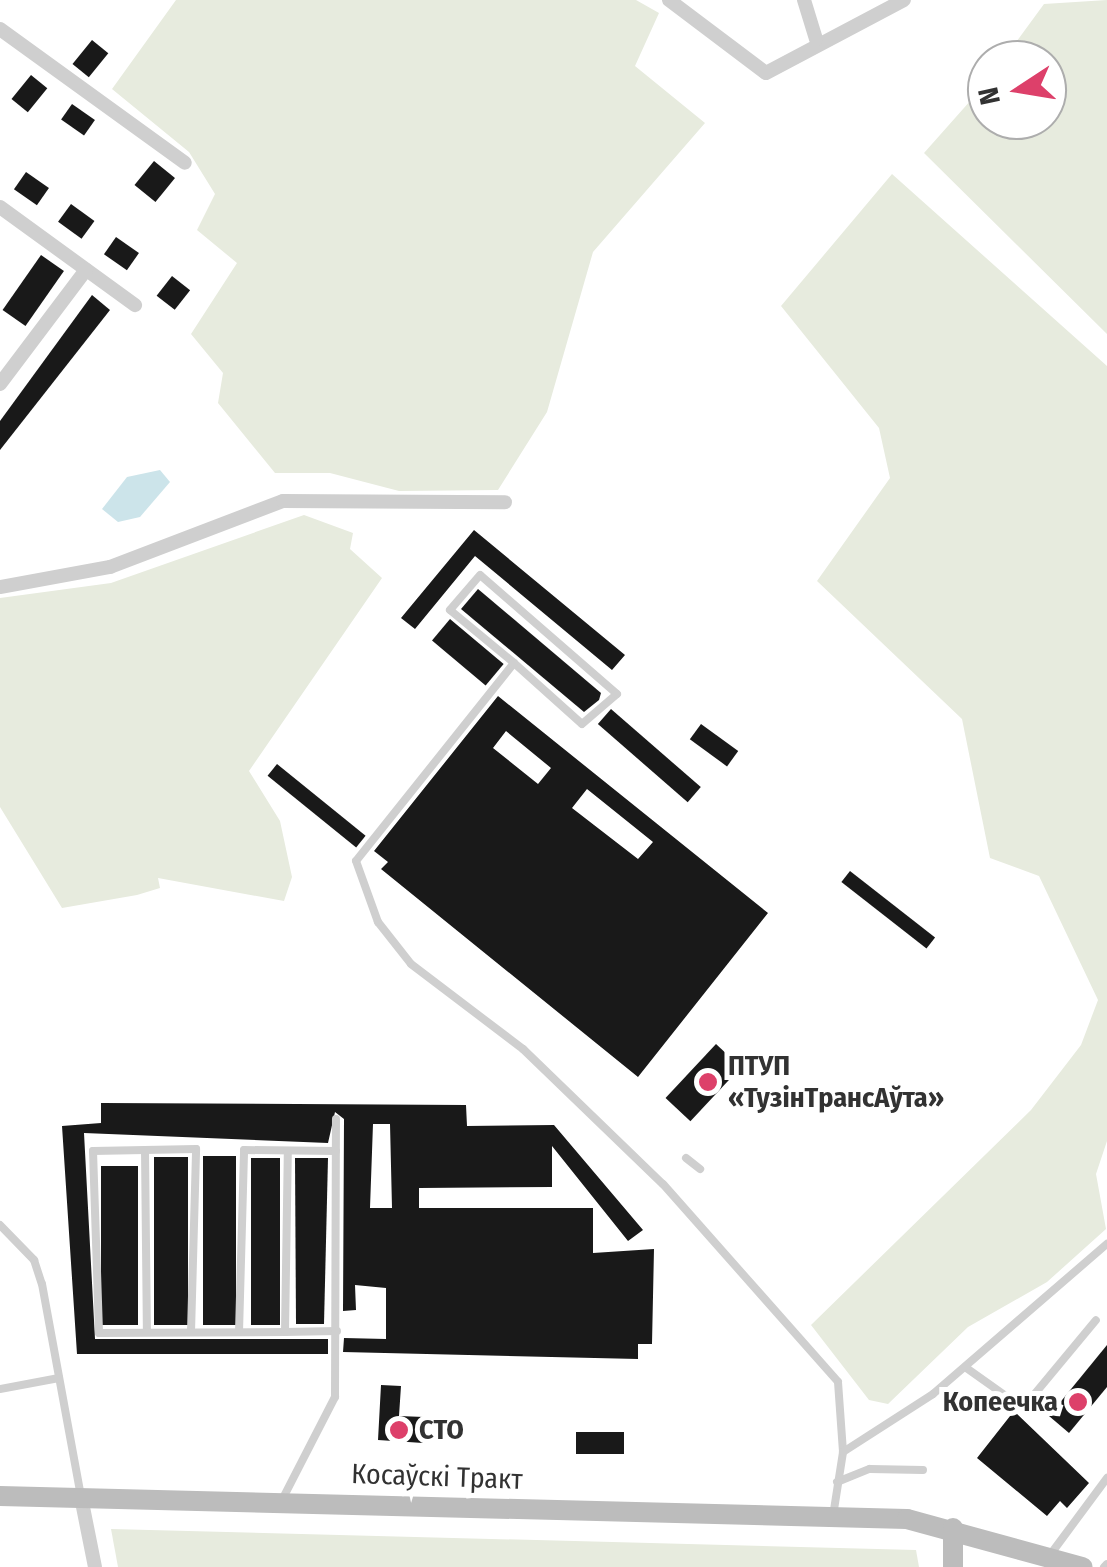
<!DOCTYPE html>
<meta charset="utf-8">
<style>
body{margin:0}
#map{position:relative;width:1107px;height:1567px;overflow:hidden;background:#fff;font-family:"Fira Sans Condensed",sans-serif}
div>[style]{position:absolute}
[style*='--x']{left:calc(var(--x)*1px);top:calc(var(--y)*1px);width:calc(var(--w)*1px);rotate:calc(var(--a)*1deg)}
.green>*{inset:0;background:#e7ebde}
.water>*{inset:0;background:#cce4ea}
.building>*{inset:0;background:#191919;transform-origin:0 0}
.service>*{height:8px;margin:-4px;padding:0 4px;transform-origin:4px;border-radius:4px;background:#cfcfcf}
.minor>*{height:14px;margin:-7px;padding:0 7px;transform-origin:7px;border-radius:7px;background:#cfcfcf}
.secondary>*{height:20px;margin:-10px;padding:0 10px;transform-origin:10px;border-radius:10px;background:#bcbcbc}
.dots>*{width:28px;height:28px;translate:-50% -50%;box-sizing:border-box;border:5px solid #fff;border-radius:50%}
span{translate:-50% -50%;white-space:nowrap;text-align:center;line-height:1.15;-webkit-text-stroke:10px #fff;paint-order:stroke}
.poi-label{font-size:28px;color:#323232;font-weight:700}
.left{translate:0 -50%;text-align:left}
.right{translate:-100% -50%;text-align:right}
.street-label{font-size:28px;color:#323232}
.north{position:absolute;left:967px;top:40px;width:100px;height:100px;box-sizing:border-box;background:#fff;border:2px solid #adadad;border-radius:50%;rotate:258deg;font-size:28px;font-weight:700;line-height:40px;text-align:center;color:#323232}
.north::after{content:'';display:block;margin:auto;width:35px;height:45px;background:#dd406a;clip-path:polygon(50% 0,100% 100%,50% 72%,0 100%)}
</style>
<div id="map">
<div class="green">
<i style="clip-path:polygon(176px 0,636px 0,659px 13px,635px 66px,705px 123px,593px 252px,547px 412px,498px 490px,399px 491px,330px 473px,275px 473px,218px 403px,223px 373px,191px 334px,237px 263px,197px 230px,215px 194px,189px 152px,112px 89px)"></i>
<i style="clip-path:polygon(1107px 0,1107px 334px,924px 153px,987px 82px,987px 120px,1047px 120px,1047px 60px,1003px 60px,1044px 4px)"></i>
<i style="clip-path:polygon(892px 174px,1107px 366px,1107px 1141px,1096px 1174px,1106px 1229px,1047px 1282px,968px 1327px,888px 1404px,869px 1400px,811px 1325px,1031px 1110px,1081px 1045px,1098px 1000px,1039px 876px,990px 858px,962px 719px,817px 581px,890px 478px,879px 428px,781px 306px)"></i>
<i style="clip-path:polygon(304px 515px,353px 533px,350px 549px,382px 578px,249px 771px,280px 821px,292px 877px,284px 901px,158px 878px,160px 888px,137px 895px,62px 908px,0 807px,0 598px,111px 583px)"></i>
<i style="clip-path:polygon(111px 1529px,916px 1550px,919px 1567px,118px 1567px)"></i>
</div>
<div class="water">
<i style="clip-path:polygon(160px 470px,170px 482px,140px 517px,118px 522px,102px 509px,127px 477px)"></i>
</div>
<div class="building">
<i style="left:92px;top:40px;width:21px;height:31px;rotate:39deg"></i>
<i style="left:31px;top:75px;width:21px;height:31px;rotate:39deg"></i>
<i style="left:72px;top:104px;width:28px;height:19px;rotate:35deg"></i>
<i style="left:154px;top:161px;width:27px;height:31px;rotate:39deg"></i>
<i style="left:26px;top:172px;width:28px;height:21px;rotate:35deg"></i>
<i style="left:71px;top:204px;width:29px;height:22px;rotate:36deg"></i>
<i style="left:116px;top:237px;width:28px;height:21px;rotate:35deg"></i>
<i style="left:41px;top:255px;width:28px;height:67px;rotate:35deg"></i>
<i style="left:172px;top:276px;width:23px;height:25px;rotate:38deg"></i>
<i style="clip-path:polygon(92px 295px,110px 310px,0 450px,0 421px)"></i>
<i style="clip-path:polygon(474px 530px,625px 655px,612px 670px,475px 556px,415px 629px,401px 618px)"></i>
<i style="clip-path:polygon(478px 589px,601px 693px,599px 700px,584px 712px,461px 609px)"></i>
<i style="left:450px;top:619px;width:70px;height:28px;rotate:40deg"></i>
<i style="clip-path:polygon(evenodd,498px 696px,768px 913px,638px 1077px,381px 869px,388px 862px,374px 851px,498px 696px,506px 731px,551px 768px,538px 784px,493px 748px,506px 731px,498px 696px,587px 789px,653px 842px,638px 859px,572px 808px,587px 789px)"></i>
<i style="left:611px;top:709px;width:119px;height:20px;rotate:41deg"></i>
<i style="left:701px;top:724px;width:46px;height:19px;rotate:36deg"></i>
<i style="left:277px;top:764px;width:114px;height:15px;rotate:39deg"></i>
<i style="left:850px;top:871px;width:108px;height:14px;rotate:38deg"></i>
<i style="left:716px;top:1044px;width:34px;height:74px;rotate:43deg"></i>
<i style="clip-path:polygon(evenodd,101px 1103px,466px 1105px,467px 1126px,554px 1125px,643px 1230px,628px 1241px,552px 1146px,552px 1187px,419px 1188px,419px 1208px,593px 1208px,593px 1253px,654px 1249px,652px 1344px,638px 1344px,638px 1359px,343px 1352px,344px 1338px,386px 1339px,386px 1288px,355px 1285px,356px 1310px,343px 1311px,344px 1119px,335px 1112px,328px 1143px,84px 1133px,95px 1339px,328px 1339px,328px 1354px,77px 1354px,62px 1126px,101px 1123px,101px 1103px,373px 1124px,390px 1124px,392px 1208px,370px 1208px,373px 1124px)"></i>
<i style="left:203px;top:1156px;width:33px;height:169px"></i>
<i style="left:154px;top:1157px;width:34px;height:168px"></i>
<i style="left:251px;top:1158px;width:29px;height:167px"></i>
<i style="clip-path:polygon(295px 1158px,328px 1158px,324px 1324px,296px 1324px)"></i>
<i style="left:101px;top:1166px;width:37px;height:159px"></i>
<i style="clip-path:polygon(1107px 1345px,1107px 1387px,1069px 1433px,1049px 1416px)"></i>
<i style="clip-path:polygon(381px 1385px,401px 1386px,399px 1416px,424px 1417px,423px 1443px,378px 1440px)"></i>
<i style="clip-path:polygon(1014px 1411px,1089px 1483px,1067px 1508px,1060px 1501px,1047px 1516px,977px 1458px)"></i>
<i style="left:624px;top:1432px;width:22px;height:48px;rotate:90deg"></i>
</div>
<div class="service">
<i style="--x:514;--y:663;--w:91;--a:41.9"></i>
<i style="--x:582;--y:724;--w:46;--a:-40.6"></i>
<i style="--x:617;--y:694;--w:181;--a:-139"></i>
<i style="--x:480;--y:575;--w:46;--a:130.6"></i>
<i style="--x:450;--y:610;--w:83;--a:39.6"></i>
<i style="--x:514;--y:663;--w:253;--a:128.6"></i>
<i style="--x:356;--y:861;--w:65;--a:70.2"></i>
<i style="--x:378;--y:922;--w:53;--a:51.8"></i>
<i style="--x:411;--y:964;--w:141;--a:37.2"></i>
<i style="--x:523;--y:1049;--w:194;--a:44"></i>
<i style="--x:663;--y:1184;--w:264;--a:48.5"></i>
<i style="--x:838;--y:1382;--w:70;--a:85.9"></i>
<i style="--x:145;--y:1150;--w:182;--a:89.4"></i>
<i style="--x:686;--y:1158;--w:18;--a:38"></i>
<i style="--x:0;--y:1225;--w:49;--a:45.8"></i>
<i style="--x:34;--y:1260;--w:25;--a:72"></i>
<i style="--x:42;--y:1284;--w:217;--a:79.6"></i>
<i style="--x:191;--y:1332;--w:183;--a:-88.4"></i>
<i style="--x:196;--y:1149;--w:103;--a:178.9"></i>
<i style="--x:93;--y:1151;--w:182;--a:88.1"></i>
<i style="--x:99;--y:1333;--w:186;--a:-0.3"></i>
<i style="--x:285;--y:1332;--w:52;--a:-1.1"></i>
<i style="--x:239;--y:1332;--w:182;--a:-88.4"></i>
<i style="--x:244;--y:1150;--w:92;--a:0.6"></i>
<i style="--x:285;--y:1332;--w:181;--a:-89.1"></i>
<i style="--x:965;--y:1367;--w:71;--a:35.3"></i>
<i style="--x:1023;--y:1408;--w:114;--a:-50.3"></i>
<i style="--x:0;--y:1389;--w:60;--a:-10.6"></i>
<i style="--x:837;--y:1482;--w:35;--a:-22"></i>
<i style="--x:870;--y:1469;--w:53;--a:1.1"></i>
<i style="--x:282;--y:1500;--w:116;--a:-62.8"></i>
<i style="--x:335;--y:1397;--w:278;--a:-89.8"></i>
<i style="--x:833;--y:1516;--w:65;--a:-81.1"></i>
<i style="--x:843;--y:1452;--w:107;--a:-32.8"></i>
<i style="--x:933;--y:1394;--w:230;--a:-40.8"></i>
<i style="--x:1050;--y:1555;--w:96;--a:-53.5"></i>
<i style="--x:1104;--y:1567;--w:4;--a:-45"></i>
</div>
<div class="minor">
<i style="--x:669;--y:0;--w:121;--a:37"></i>
<i style="--x:766;--y:73;--w:156;--a:-27.9"></i>
<i style="--x:804;--y:0;--w:41;--a:72.9"></i>
<i style="--x:0;--y:29;--w:228;--a:35.9"></i>
<i style="--x:0;--y:207;--w:167;--a:36"></i>
<i style="--x:0;--y:384;--w:143;--a:-53"></i>
<i style="--x:0;--y:587;--w:112;--a:-10.3"></i>
<i style="--x:110;--y:567;--w:185;--a:-20.9"></i>
<i style="--x:283;--y:501;--w:222;--a:0.3"></i>
<i style="--x:81;--y:1497;--w:71;--a:78.7"></i>
</div>
<div class="secondary">
<i style="--x:0;--y:1496;--w:907;--a:1.45"></i>
<i style="--x:907;--y:1519;--w:182;--a:15.3"></i>
<i style="--x:953;--y:1528;--w:39;--a:90"></i>
</div>
<div class="dots">
<i style="left:708px;top:1082px;background:#dd406a"></i>
<i style="left:1078px;top:1402px;background:#dd406a"></i>
<i style="left:399px;top:1430px;background:#dd406a"></i>
</div>
<div class="poi-label">
<span class="left" style="left:728px;top:1082px">ПТУП<br>«ТузінТрансАўта»</span>
<span class="right" style="left:1058px;top:1402px">Копеечка</span>
<span class="left" style="left:419px;top:1430px">СТО</span>
</div>
<div class="street-label">
<span style="left:437px;top:1477px;rotate:2deg">Косаўскі Тракт</span>
</div>
<div class="north">N</div>
</div>
